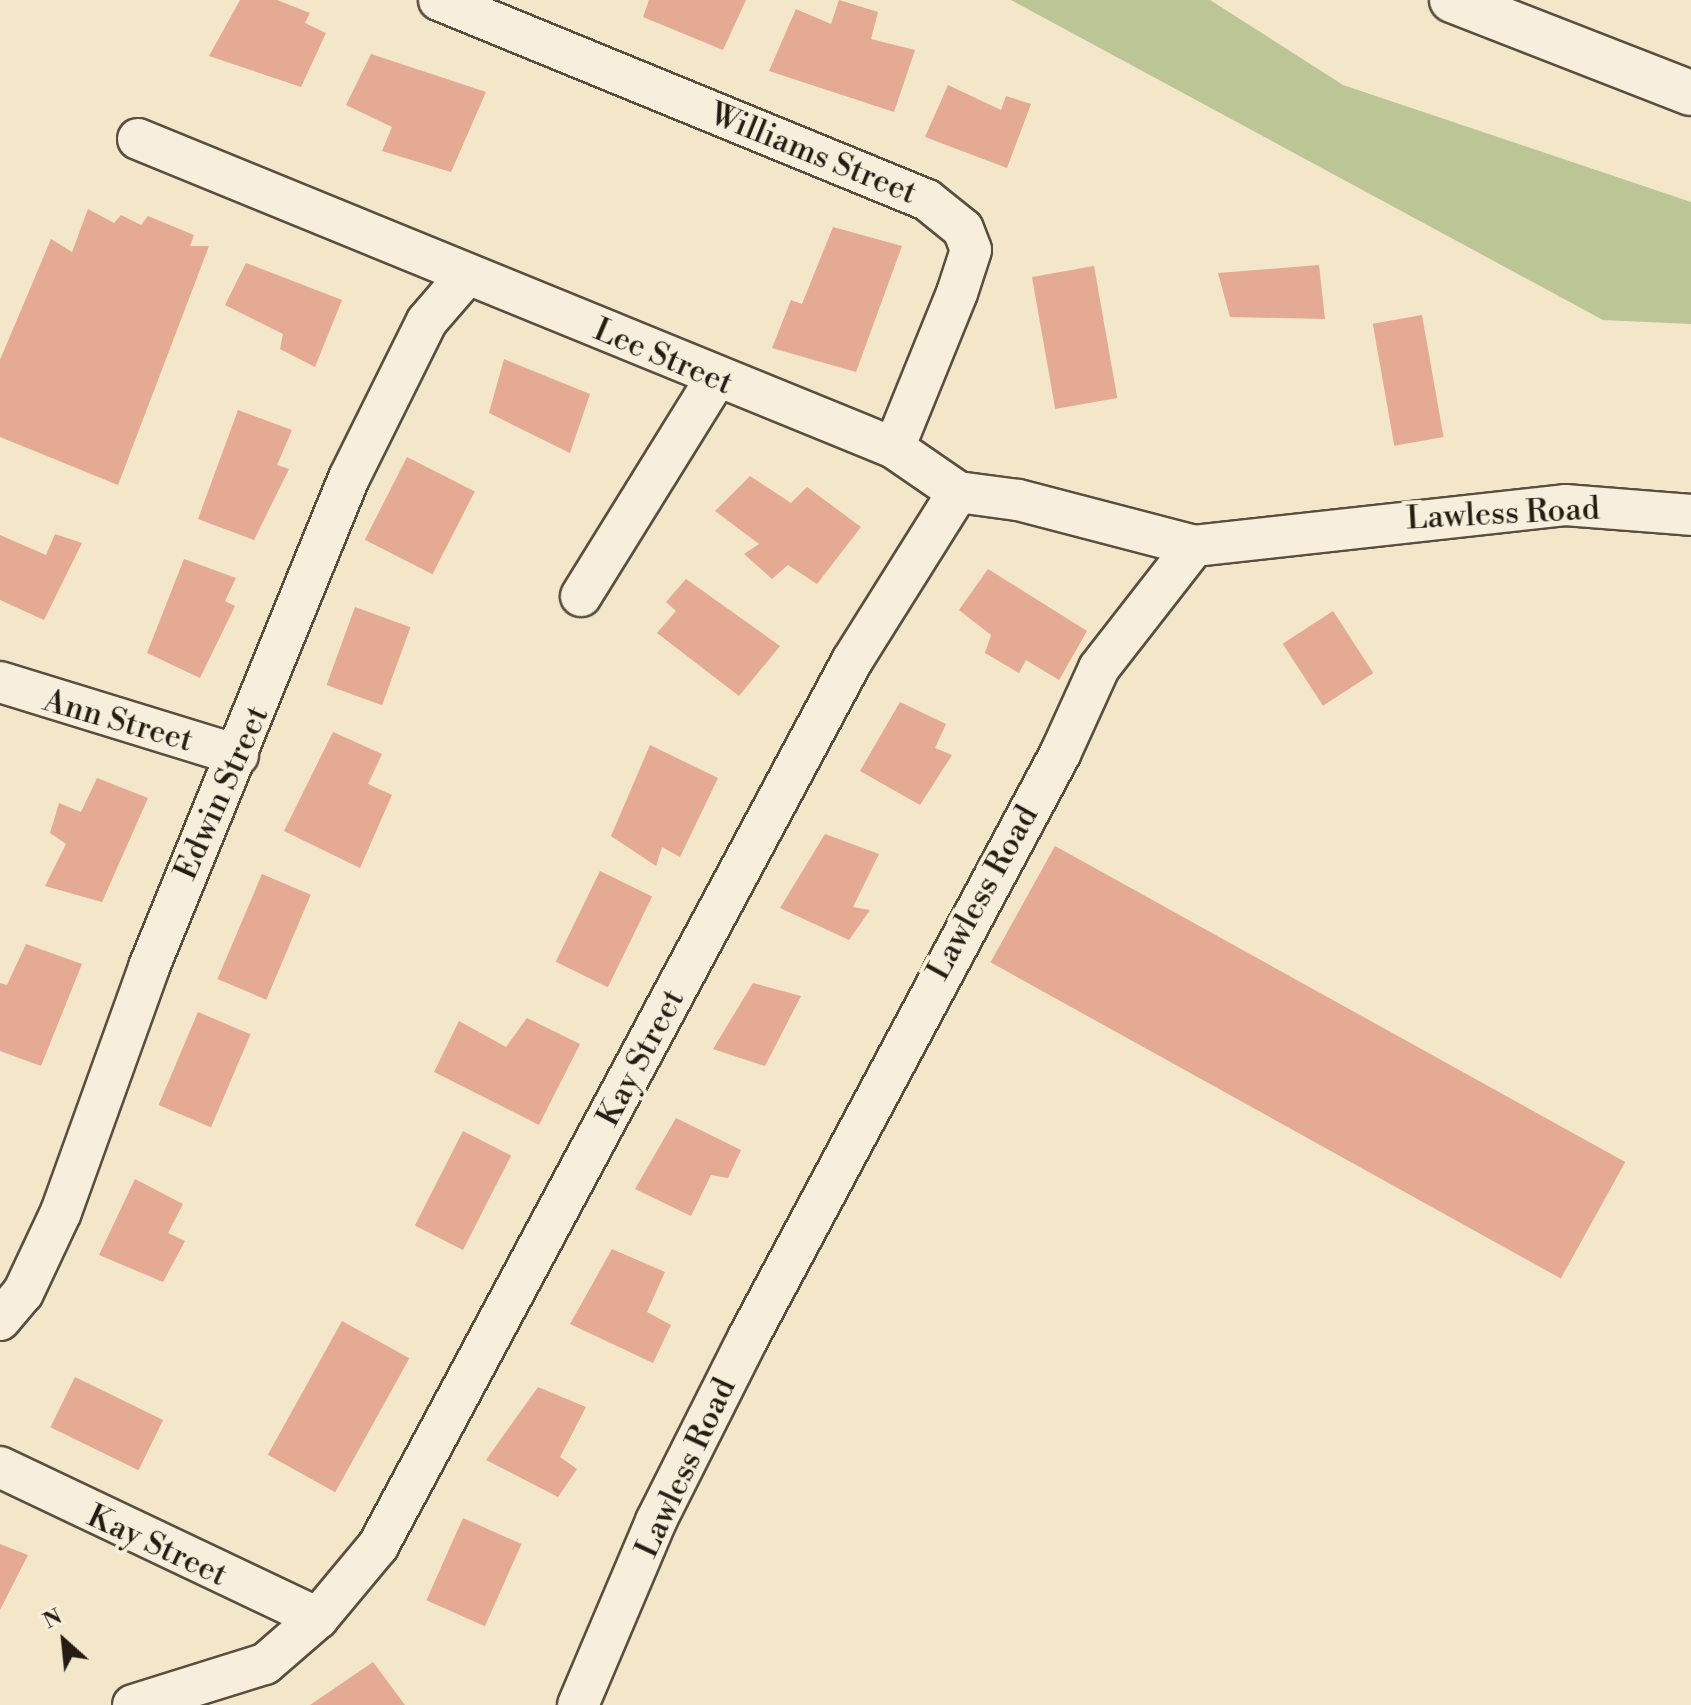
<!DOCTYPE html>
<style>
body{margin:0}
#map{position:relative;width:1691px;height:1705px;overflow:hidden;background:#f3e6c9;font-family:"Libre Bodoni",serif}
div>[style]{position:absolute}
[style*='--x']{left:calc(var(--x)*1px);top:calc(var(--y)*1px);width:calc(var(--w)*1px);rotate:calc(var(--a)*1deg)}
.green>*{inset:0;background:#bbc596}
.building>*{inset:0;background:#e4aa93;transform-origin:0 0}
.roads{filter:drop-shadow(2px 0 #584f41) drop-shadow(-2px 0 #584f41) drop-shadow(0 2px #584f41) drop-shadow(0 -2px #584f41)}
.minor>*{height:40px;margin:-20px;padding:0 20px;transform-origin:20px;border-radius:20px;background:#f7efdc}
.tertiary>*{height:44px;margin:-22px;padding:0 22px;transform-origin:22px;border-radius:22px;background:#f7efdc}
span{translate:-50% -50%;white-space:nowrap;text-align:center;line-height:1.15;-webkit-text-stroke:8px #f7efdc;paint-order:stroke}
.street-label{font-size:32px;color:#251d14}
.north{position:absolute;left:24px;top:1601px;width:80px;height:80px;-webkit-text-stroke:6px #f7efdc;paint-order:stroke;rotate:333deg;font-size:22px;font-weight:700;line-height:32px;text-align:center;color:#251d14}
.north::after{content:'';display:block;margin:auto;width:28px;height:36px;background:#251d14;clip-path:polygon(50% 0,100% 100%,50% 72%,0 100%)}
</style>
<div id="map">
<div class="green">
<i style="clip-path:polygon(1011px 0,1210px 0,1343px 85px,1691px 202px,1691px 324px,1603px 320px)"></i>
</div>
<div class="building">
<i style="clip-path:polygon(240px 0,277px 0,310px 13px,305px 23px,326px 33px,301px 87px,209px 56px)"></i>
<i style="clip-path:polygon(649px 0,746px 0,723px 50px,643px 17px)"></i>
<i style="clip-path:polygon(839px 0,878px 12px,871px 39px,915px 50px,894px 112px,769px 71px,796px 9px,831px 24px)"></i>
<i style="clip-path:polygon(371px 54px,486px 92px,451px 172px,382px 151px,392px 127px,346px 105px)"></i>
<i style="clip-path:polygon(948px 85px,1001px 110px,1006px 96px,1031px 104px,1007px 168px,925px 137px)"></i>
<i style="clip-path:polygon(88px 209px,114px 223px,121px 215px,141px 225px,148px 216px,194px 235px,190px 246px,209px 246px,118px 485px,0 437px,0 360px,51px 239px,72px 252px)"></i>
<i style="clip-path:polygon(833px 227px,902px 246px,856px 372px,772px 348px,791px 300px,802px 304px)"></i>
<i style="clip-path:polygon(246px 263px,342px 300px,315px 367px,280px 349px,283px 334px,225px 305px)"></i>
<i style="clip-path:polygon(1319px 265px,1325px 319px,1230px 317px,1218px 273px)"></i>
<i style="left:1094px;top:266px;width:134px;height:63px;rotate:80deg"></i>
<i style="left:1422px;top:315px;width:124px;height:50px;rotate:80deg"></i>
<i style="clip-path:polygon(504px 359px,590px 394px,570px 453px,489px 413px)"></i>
<i style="clip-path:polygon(238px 410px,292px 430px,277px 465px,289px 469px,254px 540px,198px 519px)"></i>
<i style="left:407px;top:457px;width:76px;height:93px;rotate:27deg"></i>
<i style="clip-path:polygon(750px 476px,791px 503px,807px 487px,861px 527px,817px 584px,788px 565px,772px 579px,744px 554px,759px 544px,715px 511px)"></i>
<i style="clip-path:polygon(55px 534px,82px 543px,44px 620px,0 600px,0 535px,46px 555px)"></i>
<i style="clip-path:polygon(184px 559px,236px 578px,225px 601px,235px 606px,200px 678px,147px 653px)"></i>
<i style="clip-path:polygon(988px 569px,1087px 631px,1059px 680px,1026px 660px,1019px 673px,985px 653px,991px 635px,959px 610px)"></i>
<i style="clip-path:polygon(686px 579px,780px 646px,739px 696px,657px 633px,676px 611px,666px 602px)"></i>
<i style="left:355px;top:607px;width:59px;height:83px;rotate:20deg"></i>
<i style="left:1333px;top:611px;width:74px;height:60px;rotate:57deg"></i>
<i style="clip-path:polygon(900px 702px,946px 724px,935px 748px,952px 755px,920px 805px,860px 771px)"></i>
<i style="clip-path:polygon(333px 732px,382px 754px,368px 784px,392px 795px,360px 868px,284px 831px)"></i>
<i style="clip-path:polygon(650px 745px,718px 778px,680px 857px,662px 847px,656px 866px,611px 836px)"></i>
<i style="clip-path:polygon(97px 778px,148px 798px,102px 902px,45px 886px,66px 844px,50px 833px,59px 803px,81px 812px)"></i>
<i style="clip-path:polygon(825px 834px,879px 854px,853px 907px,870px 910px,849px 940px,780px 908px)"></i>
<i style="left:1055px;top:846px;width:652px;height:133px;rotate:29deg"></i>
<i style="left:600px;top:871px;width:58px;height:101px;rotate:26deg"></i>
<i style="left:262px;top:874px;width:53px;height:114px;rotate:23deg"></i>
<i style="clip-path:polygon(26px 944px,82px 964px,41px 1066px,0 1051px,0 983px,7px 985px)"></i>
<i style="clip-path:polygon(753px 983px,801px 996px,765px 1066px,713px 1049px)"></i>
<i style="left:198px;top:1012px;width:57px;height:101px;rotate:23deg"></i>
<i style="clip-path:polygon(527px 1018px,580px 1044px,539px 1125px,434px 1072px,459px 1021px,506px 1047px)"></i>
<i style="clip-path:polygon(676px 1118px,741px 1150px,728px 1178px,711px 1175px,691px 1216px,635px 1189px)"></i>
<i style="left:463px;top:1131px;width:54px;height:106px;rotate:27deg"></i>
<i style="clip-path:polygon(135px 1179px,183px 1204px,168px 1233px,185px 1241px,163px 1282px,99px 1255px)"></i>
<i style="clip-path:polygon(612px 1249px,665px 1272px,647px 1312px,671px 1325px,653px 1363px,570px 1324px)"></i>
<i style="left:342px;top:1321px;width:77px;height:153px;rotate:29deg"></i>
<i style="left:75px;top:1377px;width:98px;height:56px;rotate:26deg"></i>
<i style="clip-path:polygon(538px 1387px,586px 1407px,560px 1457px,577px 1469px,558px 1497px,486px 1460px)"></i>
<i style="left:463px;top:1518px;width:64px;height:90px;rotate:24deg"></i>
<i style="clip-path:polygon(0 1544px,28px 1555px,0 1610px)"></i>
<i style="clip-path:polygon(373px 1662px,405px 1705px,310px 1705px)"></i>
</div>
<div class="roads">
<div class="minor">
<i style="--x:439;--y:0;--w:527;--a:22.29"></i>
<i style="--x:927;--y:200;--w:46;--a:38.9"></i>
<i style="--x:963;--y:229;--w:22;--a:69"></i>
<i style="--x:971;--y:250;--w:45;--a:108"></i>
<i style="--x:957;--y:293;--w:167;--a:112.1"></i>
<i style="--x:138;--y:139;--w:817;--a:22.23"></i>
<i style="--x:894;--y:448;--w:78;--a:34.5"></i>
<i style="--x:958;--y:492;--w:61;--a:7.6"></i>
<i style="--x:1018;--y:500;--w:182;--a:14.6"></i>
<i style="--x:581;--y:596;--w:254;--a:-58.2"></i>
<i style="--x:0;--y:682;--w:249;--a:17.1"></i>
<i style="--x:0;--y:1320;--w:35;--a:-50"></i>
<i style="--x:23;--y:1293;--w:89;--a:-64.9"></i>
<i style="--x:61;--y:1212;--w:260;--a:-70.2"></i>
<i style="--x:149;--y:967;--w:528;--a:-67.76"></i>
<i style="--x:349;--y:478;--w:175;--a:-63.6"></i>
<i style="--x:427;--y:321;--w:58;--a:-49.2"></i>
<i style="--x:0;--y:1467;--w:352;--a:25.4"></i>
<i style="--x:133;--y:1705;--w:138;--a:-17.3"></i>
<i style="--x:265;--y:1664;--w:70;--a:-41"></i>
<i style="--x:318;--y:1618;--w:94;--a:-50.2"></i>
<i style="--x:378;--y:1546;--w:1004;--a:-61.83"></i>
<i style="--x:852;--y:661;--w:199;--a:-57.9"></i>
<i style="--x:578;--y:1705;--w:200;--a:-67"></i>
<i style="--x:656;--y:1521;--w:205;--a:-63.3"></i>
<i style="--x:748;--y:1338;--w:662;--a:-61.89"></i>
<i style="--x:1060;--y:754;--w:94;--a:-65.6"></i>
<i style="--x:1099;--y:668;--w:155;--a:-52.1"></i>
<i style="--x:1194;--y:546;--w:373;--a:-6.3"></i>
<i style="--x:1565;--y:505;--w:126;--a:4.5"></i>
</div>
<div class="tertiary">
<i style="--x:1452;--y:0;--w:256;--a:21.3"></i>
</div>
</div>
<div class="street-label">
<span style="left:813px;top:154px;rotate:22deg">Williams Street</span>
<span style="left:663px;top:357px;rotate:23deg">Lee Street</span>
<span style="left:1503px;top:514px;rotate:-3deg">Lawless Road</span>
<span style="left:118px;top:721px;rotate:16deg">Ann Street</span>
<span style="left:222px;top:793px;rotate:-66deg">Edwin Street</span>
<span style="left:983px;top:893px;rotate:-61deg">Lawless Road</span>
<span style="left:641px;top:1058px;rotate:-62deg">Kay Street</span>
<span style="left:686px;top:1468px;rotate:-65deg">Lawless Road</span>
<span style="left:157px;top:1546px;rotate:25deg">Kay Street</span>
</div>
<div class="north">N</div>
</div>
